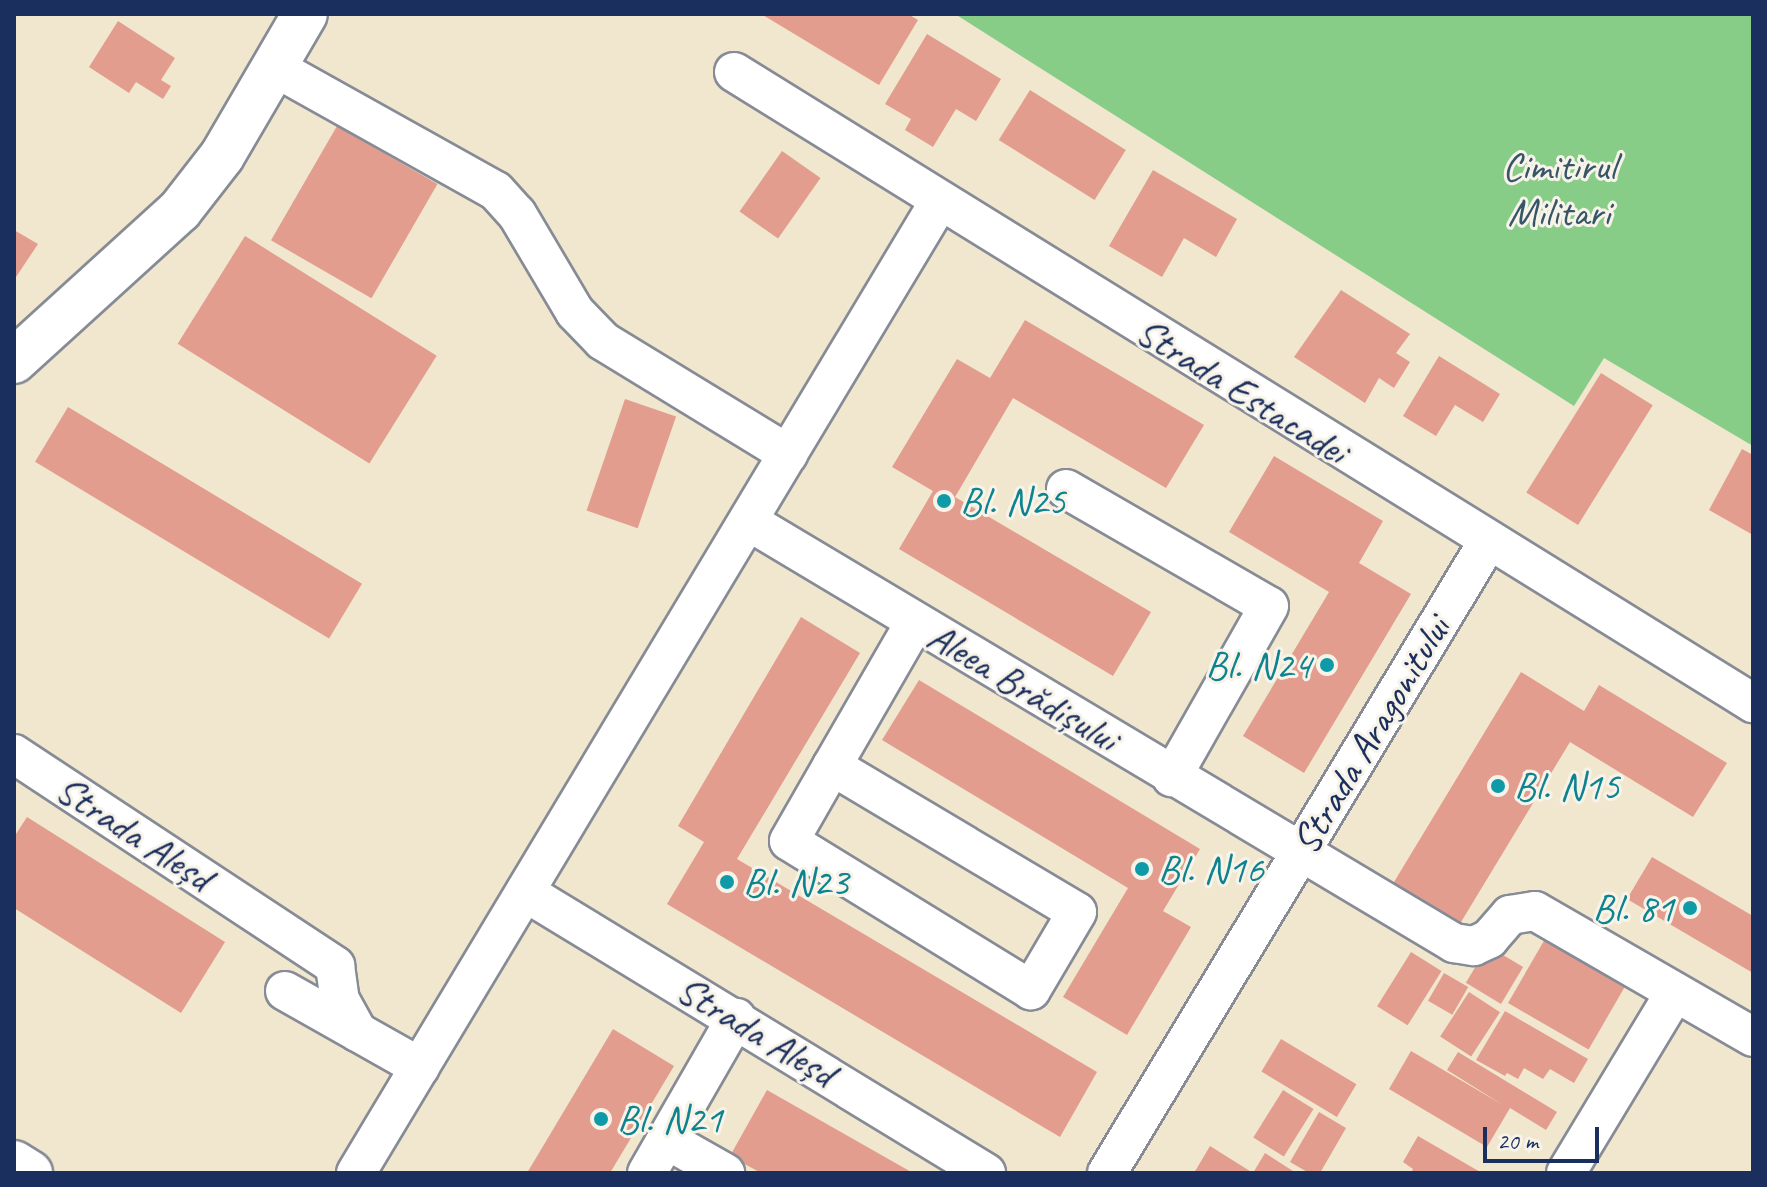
<!DOCTYPE html>
<meta charset="utf-8">
<style>
body{margin:0}
#map{position:relative;width:1767px;height:1187px;overflow:hidden;background:#f0e7ce;font-family:Caveat,sans-serif}
div>[style]{position:absolute}
[style*='--x']{left:calc(var(--x)*1px);top:calc(var(--y)*1px);width:calc(var(--w)*1px);rotate:calc(var(--a)*1deg)}
.green>*{inset:0;background:#87cd88}
.building>*{inset:0;background:#e29d8f;transform-origin:0 0}
.roads{filter:drop-shadow(2px 0 #868b96) drop-shadow(-2px 0 #868b96) drop-shadow(0 2px #868b96) drop-shadow(0 -2px #868b96)}
.minor>*{height:38px;margin:-19px;padding:0 19px;transform-origin:19px;border-radius:19px;background:#fff}
.major>*{height:44px;margin:-22px;padding:0 22px;transform-origin:22px;border-radius:22px;background:#fff}
.dots>*{width:22px;height:22px;translate:-50% -50%;box-sizing:border-box;border:4px solid #f7f3e8;border-radius:50%}
span{translate:-50% -50%;white-space:nowrap;text-align:center;line-height:1.15;-webkit-text-stroke:6px #f7f3e8;paint-order:stroke}
.park-label{font-size:40px;color:#365668}
.street-label{font-size:40px;color:#1b2f5e}
.culture-label{font-size:40px;color:#0d838f}
.left{translate:0 -50%;text-align:left}
.right{translate:-100% -50%;text-align:right}
.frame{position:absolute;inset:0;border:16px solid #1b2f5e;pointer-events:none}
.scale{position:absolute;left:1483px;top:1127px;width:116px;height:36px;box-sizing:border-box;border:4px solid #1b2f5e;border-top:0;padding-left:10px;font-size:24px;line-height:28px;white-space:nowrap;color:#1b2f5e;-webkit-text-stroke:6px #f7f3e8;paint-order:stroke}
</style>
<div id="map">
<div class="green">
<i style="clip-path:polygon(955px 14px,1753px 14px,1753px 446px,1604px 358px,1574px 406px)"></i>
</div>
<div class="building">
<i style="clip-path:polygon(761px 14px,908px 14px,918px 20px,879px 85px)"></i>
<i style="clip-path:polygon(118px 21px,175px 58px,161px 80px,171px 86px,163px 99px,136px 82px,129px 93px,89px 67px)"></i>
<i style="clip-path:polygon(927px 34px,1001px 79px,976px 121px,956px 109px,933px 147px,905px 130px,911px 119px,885px 104px)"></i>
<i style="left:1030px;top:90px;width:113px;height:59px;rotate:32deg"></i>
<i style="left:337px;top:126px;width:116px;height:132px;rotate:30deg"></i>
<i style="left:782px;top:151px;width:47px;height:74px;rotate:35deg"></i>
<i style="clip-path:polygon(1153px 170px,1237px 219px,1216px 257px,1184px 238px,1162px 277px,1109px 246px)"></i>
<i style="clip-path:polygon(14px 230px,38px 244px,14px 280px)"></i>
<i style="left:245px;top:236px;width:226px;height:127px;rotate:32deg"></i>
<i style="clip-path:polygon(1341px 290px,1410px 334px,1396px 353px,1410px 362px,1394px 388px,1379px 378px,1365px 403px,1294px 357px)"></i>
<i style="clip-path:polygon(1025px 320px,1204px 425px,1166px 488px,1013px 398px,955px 497px,1151px 612px,1113px 676px,899px 549px,933px 491px,892px 467px,957px 359px,990px 378px)"></i>
<i style="clip-path:polygon(1439px 356px,1500px 394px,1483px 422px,1455px 405px,1436px 436px,1403px 416px)"></i>
<i style="left:1601px;top:373px;width:61px;height:141px;rotate:32deg"></i>
<i style="left:625px;top:399px;width:54px;height:118px;rotate:19deg"></i>
<i style="left:68px;top:407px;width:343px;height:64px;rotate:31deg"></i>
<i style="clip-path:polygon(1742px 449px,1753px 455px,1753px 535px,1709px 510px)"></i>
<i style="clip-path:polygon(1274px 456px,1383px 521px,1359px 563px,1411px 594px,1304px 773px,1243px 736px,1329px 592px,1229px 532px)"></i>
<i style="clip-path:polygon(801px 617px,860px 653px,737px 859px,1097px 1072px,1060px 1137px,667px 904px,704px 842px,678px 826px)"></i>
<i style="clip-path:polygon(1521px 672px,1584px 711px,1599px 685px,1727px 763px,1693px 817px,1570px 742px,1458px 927px,1391px 887px)"></i>
<i style="clip-path:polygon(919px 680px,1200px 849px,1163px 911px,1191px 927px,1127px 1035px,1063px 997px,1128px 888px,882px 740px)"></i>
<i style="clip-path:polygon(27px 817px,225px 942px,181px 1013px,14px 908px,14px 837px)"></i>
<i style="clip-path:polygon(1652px 857px,1753px 916px,1753px 973px,1627px 899px)"></i>
<i style="left:1545px;top:939px;width:93px;height:74px;rotate:30deg"></i>
<i style="left:1488px;top:946px;width:41px;height:43px;rotate:31deg"></i>
<i style="left:1411px;top:952px;width:36px;height:64px;rotate:32deg"></i>
<i style="left:1444px;top:973px;width:28px;height:32px;rotate:30deg"></i>
<i style="left:1469px;top:992px;width:37px;height:53px;rotate:33deg"></i>
<i style="clip-path:polygon(1505px 1011px,1588px 1059px,1574px 1083px,1550px 1069px,1543px 1079px,1524px 1068px,1518px 1079px,1507px 1073px,1505px 1076px,1476px 1060px)"></i>
<i style="clip-path:polygon(613px 1029px,674px 1066px,610px 1173px,527px 1173px)"></i>
<i style="left:1281px;top:1039px;width:88px;height:38px;rotate:31deg"></i>
<i style="clip-path:polygon(1411px 1051px,1503px 1105px,1447px 1070px,1458px 1052px,1557px 1112px,1546px 1130px,1510px 1108px,1487px 1147px,1389px 1089px)"></i>
<i style="clip-path:polygon(767px 1090px,913px 1173px,761px 1173px,730px 1156px)"></i>
<i style="left:1283px;top:1090px;width:36px;height:56px;rotate:32deg"></i>
<i style="clip-path:polygon(1319px 1112px,1346px 1128px,1320px 1173px,1309px 1173px,1290px 1162px)"></i>
<i style="clip-path:polygon(1418px 1136px,1482px 1173px,1411px 1173px,1413px 1169px,1403px 1162px)"></i>
<i style="clip-path:polygon(1210px 1146px,1253px 1173px,1265px 1153px,1296px 1173px,1194px 1173px)"></i>
</div>
<div class="roads">
<div class="minor">
<i style="--x:274;--y:67;--w:254;--a:29.2"></i>
<i style="--x:496;--y:191;--w:31;--a:48"></i>
<i style="--x:517;--y:214;--w:114;--a:59.4"></i>
<i style="--x:575;--y:312;--w:40;--a:46"></i>
<i style="--x:603;--y:341;--w:217;--a:31.4"></i>
<i style="--x:734;--y:72;--w:1199;--a:31.77"></i>
<i style="--x:1066;--y:489;--w:234;--a:30"></i>
<i style="--x:1269;--y:606;--w:197;--a:119.6"></i>
<i style="--x:748;--y:521;--w:823;--a:30.87"></i>
<i style="--x:1454;--y:943;--w:20;--a:9"></i>
<i style="--x:1474;--y:946;--w:17;--a:-25"></i>
<i style="--x:1489;--y:939;--w:32;--a:-49"></i>
<i style="--x:1510;--y:915;--w:25;--a:-9"></i>
<i style="--x:1535;--y:911;--w:252;--a:30"></i>
<i style="--x:14;--y:754;--w:385;--a:33.4"></i>
<i style="--x:335;--y:966;--w:34;--a:82"></i>
<i style="--x:340;--y:1000;--w:37;--a:61"></i>
<i style="--x:832;--y:766;--w:285;--a:30.8"></i>
<i style="--x:1077;--y:912;--w:91;--a:120.5"></i>
<i style="--x:1031;--y:990;--w:284;--a:-148.4"></i>
<i style="--x:789;--y:841;--w:86;--a:-60.2"></i>
<i style="--x:832;--y:766;--w:166;--a:-60"></i>
<i style="--x:525;--y:892;--w:540;--a:31.36"></i>
<i style="--x:285;--y:991;--w:155;--a:29.4"></i>
<i style="--x:667;--y:1140;--w:67;--a:29.6"></i>
<i style="--x:356;--y:1173;--w:1133;--a:-59.02"></i>
<i style="--x:647;--y:1173;--w:179;--a:-60.1"></i>
<i style="--x:1107;--y:1173;--w:736;--a:-58.9"></i>
<i style="--x:1566;--y:1173;--w:211;--a:-58.9"></i>
</div>
<div class="major">
<i style="--x:14;--y:361;--w:224;--a:-42.3"></i>
<i style="--x:180;--y:210;--w:68;--a:-52.1"></i>
<i style="--x:222;--y:156;--w:164;--a:-59.7"></i>
<i style="--x:14;--y:1163;--w:19;--a:32"></i>
</div>
</div>
<div class="dots">
<i style="left:944px;top:501px;background:#0f9aa8"></i>
<i style="left:1327px;top:665px;background:#0f9aa8"></i>
<i style="left:1498px;top:786px;background:#0f9aa8"></i>
<i style="left:1142px;top:869px;background:#0f9aa8"></i>
<i style="left:727px;top:882px;background:#0f9aa8"></i>
<i style="left:1690px;top:908px;background:#0f9aa8"></i>
<i style="left:601px;top:1119px;background:#0f9aa8"></i>
</div>
<div class="park-label">
<span style="left:1559px;top:189px">Cimitirul<br>Militari</span>
</div>
<div class="street-label">
<span style="left:1242px;top:391px;rotate:32deg">Strada Estacadei</span>
<span style="left:1023px;top:687px;rotate:31deg">Aleea Brădișului</span>
<span style="left:1371px;top:735px;rotate:-59deg">Strada Aragonitului</span>
<span style="left:134px;top:833px;rotate:33deg">Strada Aleșd</span>
<span style="left:756px;top:1031px;rotate:31deg">Strada Aleșd</span>
</div>
<div class="culture-label">
<span class="left" style="left:960px;top:501px">Bl. N25</span>
<span class="right" style="left:1311px;top:665px">Bl. N24</span>
<span class="left" style="left:1514px;top:786px">Bl. N15</span>
<span class="left" style="left:1158px;top:869px">Bl. N16</span>
<span class="left" style="left:743px;top:882px">Bl. N23</span>
<span class="right" style="left:1674px;top:908px">Bl. 81</span>
<span class="left" style="left:617px;top:1119px">Bl. N21</span>
</div>
<div class="frame"></div>
<div class="scale">20 m</div>
</div>
